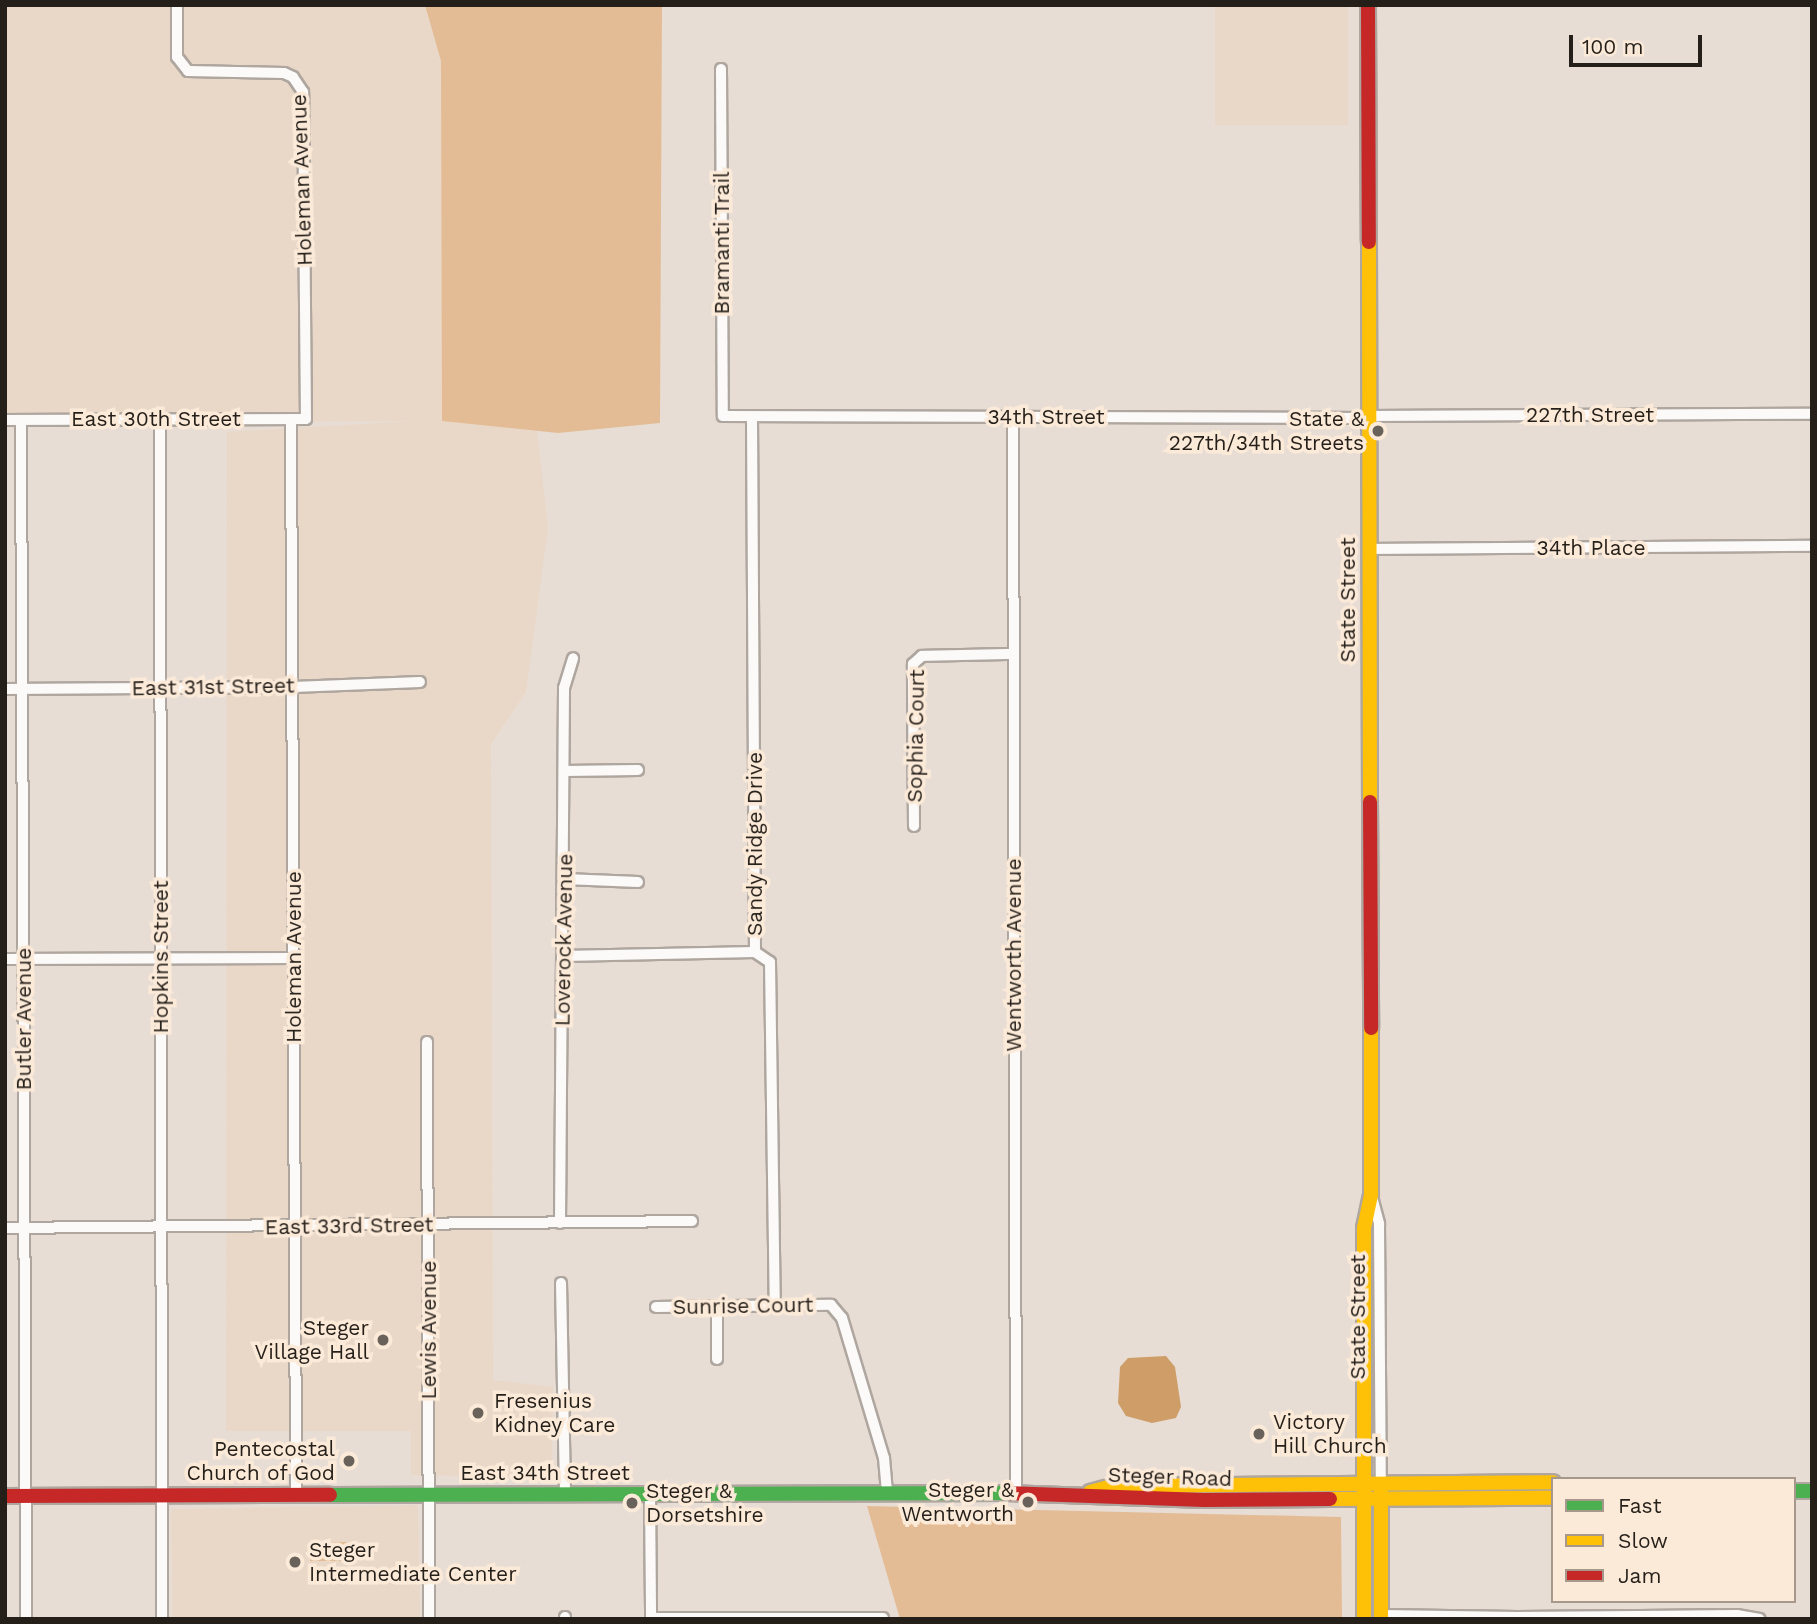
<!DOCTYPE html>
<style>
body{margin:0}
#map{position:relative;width:1817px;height:1624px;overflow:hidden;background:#e7ddd4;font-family:"Work Sans",sans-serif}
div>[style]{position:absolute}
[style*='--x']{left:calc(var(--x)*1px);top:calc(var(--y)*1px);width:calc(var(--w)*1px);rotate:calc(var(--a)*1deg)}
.built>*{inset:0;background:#e9d8c7;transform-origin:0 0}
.green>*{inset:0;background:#e3bc95;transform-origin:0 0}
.water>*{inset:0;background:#ce9d68}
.roads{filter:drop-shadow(2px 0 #aea69f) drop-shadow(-2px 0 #aea69f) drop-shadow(0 2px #aea69f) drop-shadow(0 -2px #aea69f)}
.street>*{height:10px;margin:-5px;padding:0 5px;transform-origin:5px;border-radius:5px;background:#fbfaf9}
.fast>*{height:14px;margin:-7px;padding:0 7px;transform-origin:7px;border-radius:7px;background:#4caf50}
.slow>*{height:14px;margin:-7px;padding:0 7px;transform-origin:7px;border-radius:7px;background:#ffc107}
.jam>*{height:14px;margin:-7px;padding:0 7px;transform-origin:7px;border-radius:7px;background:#c62828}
.dots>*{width:19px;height:19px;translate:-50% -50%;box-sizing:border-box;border:4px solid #fcead9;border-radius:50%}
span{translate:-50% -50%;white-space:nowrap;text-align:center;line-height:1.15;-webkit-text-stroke:7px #fcead9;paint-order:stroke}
.street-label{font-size:21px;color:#251f19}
.poi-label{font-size:21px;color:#251f19}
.right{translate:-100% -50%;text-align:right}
.left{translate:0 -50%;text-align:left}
.frame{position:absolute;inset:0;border:7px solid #251f19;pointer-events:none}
.legend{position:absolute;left:1551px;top:1477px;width:245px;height:126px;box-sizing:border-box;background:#fcead9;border:2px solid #a6998c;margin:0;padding:9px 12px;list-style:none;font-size:21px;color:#251f19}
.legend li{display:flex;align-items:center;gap:14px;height:35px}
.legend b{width:35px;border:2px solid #a6998c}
.scale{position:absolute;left:1569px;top:35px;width:133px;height:32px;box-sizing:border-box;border:4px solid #251f19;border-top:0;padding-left:9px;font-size:21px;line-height:24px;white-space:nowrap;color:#251f19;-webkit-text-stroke:5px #fcead9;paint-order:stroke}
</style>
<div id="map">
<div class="built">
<i style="clip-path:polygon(5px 5px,425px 5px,441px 61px,443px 421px,537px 430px,548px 528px,526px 692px,491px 744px,493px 1380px,553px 1387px,552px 1477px,411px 1475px,411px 1431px,226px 1431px,227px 432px,414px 421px,5px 422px)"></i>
<i style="left:1215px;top:5px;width:133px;height:120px"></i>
<i style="left:418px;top:1505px;width:114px;height:247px;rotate:89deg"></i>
</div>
<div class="green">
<i style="clip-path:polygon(425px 5px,662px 5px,660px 423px,558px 433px,442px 421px,441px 61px)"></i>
<i style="clip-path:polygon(867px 1506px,1341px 1517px,1342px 1619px,900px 1619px)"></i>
<i style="left:310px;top:1542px;width:37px;height:19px"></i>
</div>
<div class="water">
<i style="clip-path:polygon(1166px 1356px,1175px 1367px,1181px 1407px,1176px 1418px,1152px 1423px,1126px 1416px,1118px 1403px,1120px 1367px,1128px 1358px)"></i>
</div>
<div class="roads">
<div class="street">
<i style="--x:721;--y:69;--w:347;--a:89.7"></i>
<i style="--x:723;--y:416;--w:646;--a:0.18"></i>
<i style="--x:1369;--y:416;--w:443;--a:-0.3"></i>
<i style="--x:752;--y:417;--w:535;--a:89.68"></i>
<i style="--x:755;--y:952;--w:18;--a:34"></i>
<i style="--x:770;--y:962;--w:344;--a:89.2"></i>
<i style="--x:1013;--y:417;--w:1076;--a:89.84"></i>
<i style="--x:160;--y:419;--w:1200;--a:89.9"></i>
<i style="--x:291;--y:419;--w:1076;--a:89.73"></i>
<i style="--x:5;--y:420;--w:301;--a:-0.2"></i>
<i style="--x:306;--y:419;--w:327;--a:-90.5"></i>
<i style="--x:303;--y:92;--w:18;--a:-124"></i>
<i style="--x:293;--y:77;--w:10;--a:-156"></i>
<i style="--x:284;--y:73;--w:96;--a:-178.8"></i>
<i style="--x:188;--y:71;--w:18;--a:-128"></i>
<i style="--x:177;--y:57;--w:52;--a:-90"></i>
<i style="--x:21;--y:420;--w:1199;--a:89.76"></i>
<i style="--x:1369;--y:549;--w:443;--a:-0.4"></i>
<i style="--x:5;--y:689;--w:288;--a:-0.4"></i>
<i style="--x:293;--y:687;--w:127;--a:-2.3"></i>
<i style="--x:565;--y:771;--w:73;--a:-0.8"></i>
<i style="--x:914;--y:826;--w:162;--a:-90.4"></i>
<i style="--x:913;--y:664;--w:12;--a:-42"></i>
<i style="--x:922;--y:656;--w:91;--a:-1.3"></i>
<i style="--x:565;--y:879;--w:73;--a:2.4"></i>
<i style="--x:563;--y:956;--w:192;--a:-1.2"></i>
<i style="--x:5;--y:959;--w:289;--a:-0.2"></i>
<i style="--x:427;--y:1042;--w:577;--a:89.8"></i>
<i style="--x:1372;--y:1197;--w:28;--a:75"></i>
<i style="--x:1379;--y:1224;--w:259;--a:89.6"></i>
<i style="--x:560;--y:1223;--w:535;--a:-89.57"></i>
<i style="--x:564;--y:688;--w:31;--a:-73"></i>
<i style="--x:5;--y:1228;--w:687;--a:-0.58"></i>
<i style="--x:561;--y:1283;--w:211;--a:88.9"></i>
<i style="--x:656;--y:1307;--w:175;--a:-0.7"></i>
<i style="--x:831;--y:1305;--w:17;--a:50"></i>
<i style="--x:842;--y:1318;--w:146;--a:73.3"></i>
<i style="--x:884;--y:1458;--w:35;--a:85"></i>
<i style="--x:717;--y:1359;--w:53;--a:-90"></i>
<i style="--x:650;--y:1494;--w:125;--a:89.5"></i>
<i style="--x:1381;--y:1615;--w:136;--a:0.8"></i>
<i style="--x:1517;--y:1617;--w:220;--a:-0.5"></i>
<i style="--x:1737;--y:1615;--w:23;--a:10"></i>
<i style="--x:565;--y:1617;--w:2;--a:90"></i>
<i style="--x:651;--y:1618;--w:232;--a:0"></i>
</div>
<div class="fast">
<i style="--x:1794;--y:1491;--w:18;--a:0"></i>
<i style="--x:330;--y:1495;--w:676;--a:-0.17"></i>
</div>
<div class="slow">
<i style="--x:1369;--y:242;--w:560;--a:89.9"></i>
<i style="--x:1381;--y:1491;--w:128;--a:90"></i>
<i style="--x:1090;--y:1492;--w:24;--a:-15"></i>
<i style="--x:1113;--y:1486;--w:440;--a:-0.5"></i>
<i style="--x:1330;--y:1499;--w:223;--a:-0.3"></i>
<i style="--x:1364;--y:1619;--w:391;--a:-90"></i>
<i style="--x:1364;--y:1228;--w:34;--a:-78"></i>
<i style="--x:1371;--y:1195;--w:167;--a:-90"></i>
</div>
<div class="jam">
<i style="--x:1368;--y:5;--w:237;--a:89.8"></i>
<i style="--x:1370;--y:802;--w:226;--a:89.7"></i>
<i style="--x:1006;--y:1493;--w:198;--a:2"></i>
<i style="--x:1204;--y:1500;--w:126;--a:-0.5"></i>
<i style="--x:5;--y:1496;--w:325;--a:-0.2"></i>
</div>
</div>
<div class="dots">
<i style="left:1378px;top:431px;background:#69625a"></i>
<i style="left:383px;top:1340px;background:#69625a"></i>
<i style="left:478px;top:1413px;background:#69625a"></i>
<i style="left:1259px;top:1434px;background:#69625a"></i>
<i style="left:349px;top:1461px;background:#69625a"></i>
<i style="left:1028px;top:1502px;background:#69625a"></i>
<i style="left:632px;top:1503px;background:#69625a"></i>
<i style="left:295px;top:1562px;background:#69625a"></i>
</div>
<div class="street-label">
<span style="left:302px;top:180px;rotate:-92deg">Holeman Avenue</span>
<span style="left:722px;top:243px;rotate:-90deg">Bramanti Trail</span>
<span style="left:1590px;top:415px">227th Street</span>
<span style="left:1046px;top:417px">34th Street</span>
<span style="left:156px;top:419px">East 30th Street</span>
<span style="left:1591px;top:548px">34th Place</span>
<span style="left:1348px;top:600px;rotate:-90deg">State Street</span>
<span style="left:213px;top:687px;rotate:-1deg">East 31st Street</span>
<span style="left:916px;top:736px;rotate:-89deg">Sophia Court</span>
<span style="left:755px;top:844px;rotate:-90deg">Sandy Ridge Drive</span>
<span style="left:564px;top:940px;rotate:-89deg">Loverock Avenue</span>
<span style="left:1014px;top:955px;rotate:-90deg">Wentworth Avenue</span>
<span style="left:161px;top:957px;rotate:-90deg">Hopkins Street</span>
<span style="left:294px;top:957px;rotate:-90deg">Holeman Avenue</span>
<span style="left:24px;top:1019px;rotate:-90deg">Butler Avenue</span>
<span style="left:349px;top:1226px;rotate:-1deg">East 33rd Street</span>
<span style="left:743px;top:1306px;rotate:-1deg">Sunrise Court</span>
<span style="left:1358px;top:1317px;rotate:-90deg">State Street</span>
<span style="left:429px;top:1330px;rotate:-90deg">Lewis Avenue</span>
<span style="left:545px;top:1473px">East 34th Street</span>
<span style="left:1170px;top:1477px;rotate:2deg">Steger Road</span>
</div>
<div class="poi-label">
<span class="right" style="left:1364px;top:431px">State &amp;<br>227th/34th Streets</span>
<span class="right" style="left:369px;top:1340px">Steger<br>Village Hall</span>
<span class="left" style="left:494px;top:1413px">Fresenius<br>Kidney Care</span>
<span class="left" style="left:1273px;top:1434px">Victory<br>Hill Church</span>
<span class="right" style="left:335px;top:1461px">Pentecostal<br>Church of God</span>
<span class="right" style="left:1014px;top:1502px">Steger &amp;<br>Wentworth</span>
<span class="left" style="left:646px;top:1503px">Steger &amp;<br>Dorsetshire</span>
<span class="left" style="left:309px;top:1562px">Steger<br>Intermediate Center</span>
</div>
<div class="frame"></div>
<ul class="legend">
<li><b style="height:9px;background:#4caf50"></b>Fast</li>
<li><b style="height:9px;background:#ffc107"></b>Slow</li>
<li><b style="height:9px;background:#c62828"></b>Jam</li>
</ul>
<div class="scale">100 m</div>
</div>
